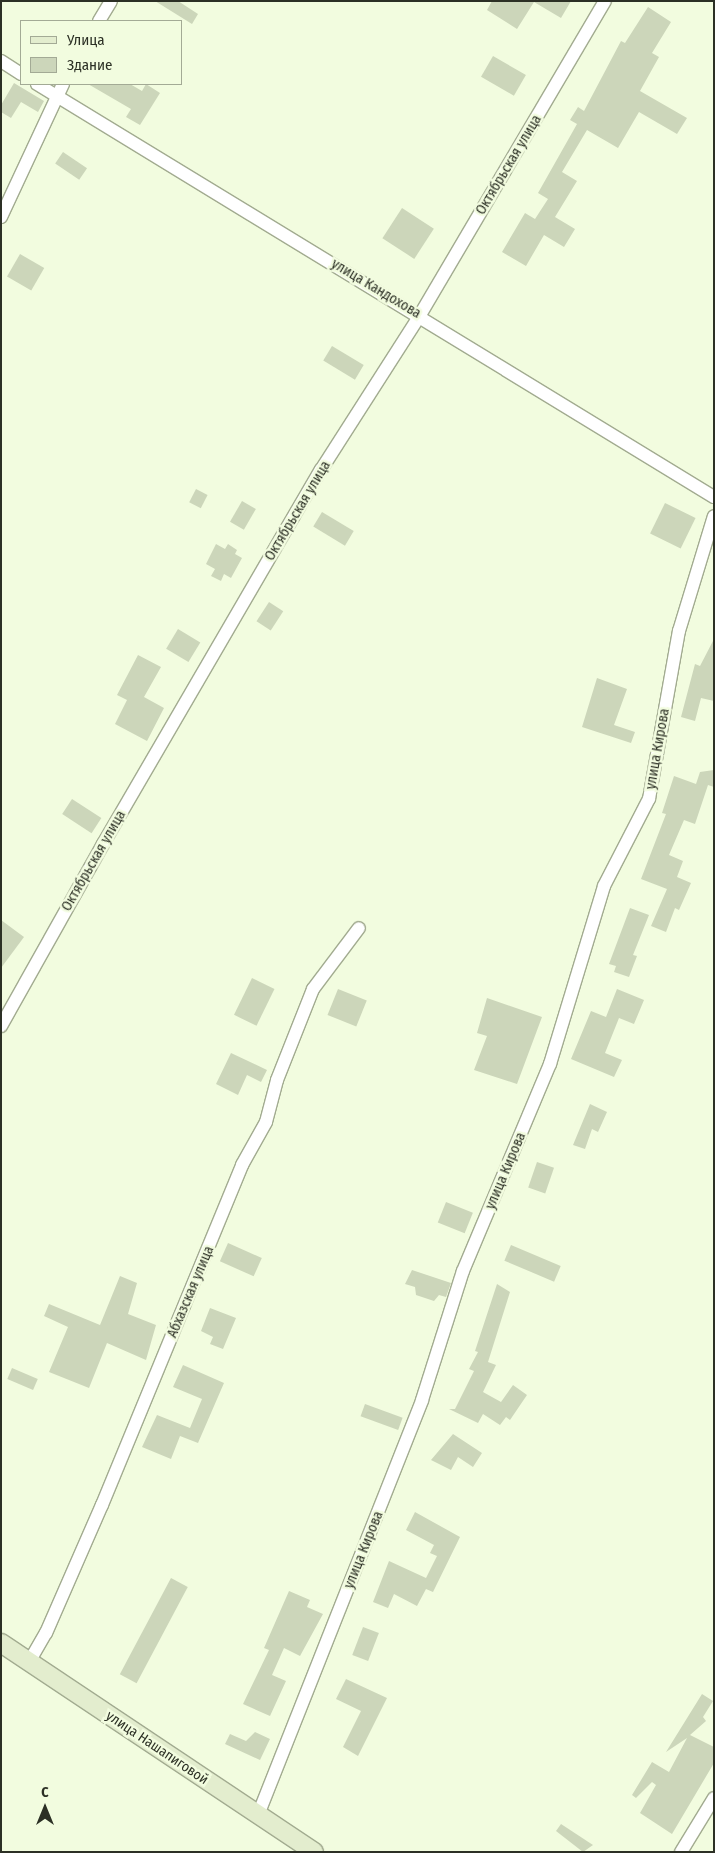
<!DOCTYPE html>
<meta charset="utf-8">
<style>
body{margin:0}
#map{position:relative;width:715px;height:1853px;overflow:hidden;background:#f2fcdf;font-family:"Fira Sans Condensed",sans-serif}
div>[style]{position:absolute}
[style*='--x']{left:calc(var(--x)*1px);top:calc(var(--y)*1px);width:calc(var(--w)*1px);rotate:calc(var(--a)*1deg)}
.building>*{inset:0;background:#ccd6ba;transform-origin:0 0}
.roads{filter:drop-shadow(1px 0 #a2ab90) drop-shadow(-1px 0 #a2ab90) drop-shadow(0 1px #a2ab90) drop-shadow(0 -1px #a2ab90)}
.street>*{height:12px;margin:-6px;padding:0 6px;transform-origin:6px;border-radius:6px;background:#fff}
.secondary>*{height:18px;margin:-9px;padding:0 9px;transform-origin:9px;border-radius:9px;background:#e3edce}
span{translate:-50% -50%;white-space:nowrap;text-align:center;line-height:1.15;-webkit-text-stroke:5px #f2fcdf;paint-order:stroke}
.street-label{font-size:14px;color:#2c3025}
.frame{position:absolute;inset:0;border:2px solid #2c3025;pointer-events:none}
.legend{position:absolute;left:20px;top:20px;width:162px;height:65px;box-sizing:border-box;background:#f2fcdf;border:1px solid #a3aa95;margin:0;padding:6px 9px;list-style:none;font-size:15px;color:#2c3025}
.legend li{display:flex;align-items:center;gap:10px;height:25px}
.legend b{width:25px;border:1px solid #a3aa95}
.north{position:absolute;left:20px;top:1783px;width:50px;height:50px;-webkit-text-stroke:4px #f2fcdf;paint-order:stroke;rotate:0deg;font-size:14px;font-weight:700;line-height:20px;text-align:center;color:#2c3025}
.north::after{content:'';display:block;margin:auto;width:18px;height:22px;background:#2c3025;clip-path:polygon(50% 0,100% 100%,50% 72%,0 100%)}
</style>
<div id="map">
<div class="building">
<i style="clip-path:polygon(155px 1px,178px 1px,198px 14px,192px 24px)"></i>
<i style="clip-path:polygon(492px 1px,571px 1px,561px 18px,534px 2px,517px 29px,487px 10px)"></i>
<i style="clip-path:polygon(648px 7px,671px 22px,652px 53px,659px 57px,640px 91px,687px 118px,677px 134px,639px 112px,618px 148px,587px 130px,562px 172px,577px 181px,555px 217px,575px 229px,564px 247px,544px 235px,526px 266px,502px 252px,525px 213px,535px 219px,548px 199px,538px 193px,577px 124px,570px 120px,578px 107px,584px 111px,621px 41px,625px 43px)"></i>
<i style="left:493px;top:56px;width:38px;height:24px;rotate:30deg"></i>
<i style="clip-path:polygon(14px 83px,44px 101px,38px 112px,21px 102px,11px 118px,1px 112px,1px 105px)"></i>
<i style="clip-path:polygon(88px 84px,130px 84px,142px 91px,146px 84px,160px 93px,140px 125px,126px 117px,131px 109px)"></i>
<i style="left:63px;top:152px;width:29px;height:14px;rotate:34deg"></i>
<i style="left:402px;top:208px;width:38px;height:36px;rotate:33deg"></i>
<i style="left:20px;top:254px;width:28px;height:26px;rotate:30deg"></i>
<i style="left:332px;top:346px;width:37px;height:17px;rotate:31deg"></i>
<i style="left:196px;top:489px;width:13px;height:15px;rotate:27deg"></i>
<i style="left:242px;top:501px;width:16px;height:24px;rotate:30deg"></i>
<i style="left:665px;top:503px;width:34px;height:34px;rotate:26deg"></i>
<i style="left:322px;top:512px;width:37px;height:17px;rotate:31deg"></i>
<i style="clip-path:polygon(216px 544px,225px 549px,228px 544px,237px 550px,235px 554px,242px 558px,231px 578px,224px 574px,221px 581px,211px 576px,215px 569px,206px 564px)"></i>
<i style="left:269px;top:602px;width:17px;height:23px;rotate:33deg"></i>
<i style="left:178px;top:629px;width:26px;height:23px;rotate:31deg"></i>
<i style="clip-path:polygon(714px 639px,714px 701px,701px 698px,695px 721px,681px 717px,695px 664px,700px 666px)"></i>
<i style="clip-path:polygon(138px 655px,161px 667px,144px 697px,164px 708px,147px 741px,115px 724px,127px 700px,117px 695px)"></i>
<i style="clip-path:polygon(597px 678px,627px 689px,614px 725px,635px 732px,631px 743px,582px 727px)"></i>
<i style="clip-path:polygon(714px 770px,714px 787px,708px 785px,695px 824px,684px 820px,669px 855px,683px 861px,677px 877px,691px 883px,679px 910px,675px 908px,666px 932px,651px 926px,667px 889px,641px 879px,666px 814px,662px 813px,674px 776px,696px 784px,700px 772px)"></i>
<i style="left:72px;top:799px;width:35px;height:18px;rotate:33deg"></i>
<i style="clip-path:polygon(630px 908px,649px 915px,633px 955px,637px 956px,629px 977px,614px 972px,616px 966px,609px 964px)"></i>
<i style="clip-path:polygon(1px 920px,24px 937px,1px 968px)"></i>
<i style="left:252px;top:978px;width:25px;height:41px;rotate:26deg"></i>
<i style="left:338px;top:989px;width:31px;height:28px;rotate:22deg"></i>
<i style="clip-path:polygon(617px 989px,644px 1000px,634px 1024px,619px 1018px,605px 1053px,622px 1060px,614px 1077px,571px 1059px,591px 1011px,606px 1017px)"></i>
<i style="clip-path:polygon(487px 998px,542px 1017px,517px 1084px,474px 1070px,487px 1036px,477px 1033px)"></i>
<i style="clip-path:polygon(231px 1053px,267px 1070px,261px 1082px,247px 1075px,238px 1095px,216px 1084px)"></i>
<i style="clip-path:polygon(590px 1104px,607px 1112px,598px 1132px,592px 1129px,585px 1149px,573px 1145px)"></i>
<i style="left:537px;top:1162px;width:18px;height:27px;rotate:19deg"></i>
<i style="left:446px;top:1202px;width:29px;height:22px;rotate:22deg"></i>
<i style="left:228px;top:1243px;width:37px;height:20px;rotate:24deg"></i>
<i style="left:511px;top:1245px;width:54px;height:17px;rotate:23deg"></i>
<i style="clip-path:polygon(412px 1270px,451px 1283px,446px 1297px,439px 1295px,434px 1301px,416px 1295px,415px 1287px,405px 1284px)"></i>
<i style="clip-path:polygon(120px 1276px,137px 1283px,128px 1314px,156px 1325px,146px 1360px,107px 1343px,89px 1388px,49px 1372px,68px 1327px,44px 1316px,49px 1304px,100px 1325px)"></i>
<i style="clip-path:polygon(497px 1284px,510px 1292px,488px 1362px,496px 1365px,483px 1392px,501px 1402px,513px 1385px,527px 1395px,510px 1420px,506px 1417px,500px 1425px,483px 1414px,478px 1423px,449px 1409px,455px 1409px,474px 1371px,469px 1369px,478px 1352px,475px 1351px)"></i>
<i style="clip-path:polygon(210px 1308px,236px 1318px,223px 1349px,210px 1344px,213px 1337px,201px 1331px)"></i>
<i style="clip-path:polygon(183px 1365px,224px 1383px,198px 1443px,180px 1436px,171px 1459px,142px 1447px,157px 1415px,190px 1428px,202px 1399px,173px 1387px)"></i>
<i style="left:12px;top:1368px;width:28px;height:12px;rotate:23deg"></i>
<i style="left:365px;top:1404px;width:40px;height:13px;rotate:20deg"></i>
<i style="clip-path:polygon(453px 1434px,482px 1453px,473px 1467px,458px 1457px,451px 1470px,431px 1460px)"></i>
<i style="clip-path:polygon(415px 1512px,460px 1537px,433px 1592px,426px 1589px,417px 1606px,394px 1594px,388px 1608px,373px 1602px,389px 1561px,426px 1578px,437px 1556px,430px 1553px,434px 1545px,406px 1530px)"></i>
<i style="left:171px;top:1578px;width:19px;height:109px;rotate:28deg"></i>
<i style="clip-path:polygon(289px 1591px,310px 1600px,307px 1607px,323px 1614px,300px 1656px,284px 1648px,272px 1675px,286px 1681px,270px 1716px,243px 1704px,269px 1650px,264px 1648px)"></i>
<i style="left:363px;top:1627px;width:17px;height:30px;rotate:21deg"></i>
<i style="clip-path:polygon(346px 1679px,387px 1698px,358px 1756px,343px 1747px,361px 1711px,336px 1699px)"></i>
<i style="clip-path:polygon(702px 1694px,713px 1701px,703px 1717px,706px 1721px,690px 1735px,714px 1747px,714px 1763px,672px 1834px,640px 1813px,656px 1785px,652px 1782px,636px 1798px,632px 1795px,652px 1762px,669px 1772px,687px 1738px,666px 1752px)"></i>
<i style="clip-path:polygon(255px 1732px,270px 1739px,260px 1760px,225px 1744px,230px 1734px,246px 1741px)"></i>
<i style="clip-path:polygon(561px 1824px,593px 1845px,583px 1852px,556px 1831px)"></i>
</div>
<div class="roads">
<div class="street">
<i style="--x:99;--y:21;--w:23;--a:-59"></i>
<i style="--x:1;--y:61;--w:24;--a:33"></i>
<i style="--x:37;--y:84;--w:793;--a:31.39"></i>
<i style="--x:1;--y:217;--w:147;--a:-65"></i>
<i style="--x:1;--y:1026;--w:209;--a:-60.7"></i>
<i style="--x:103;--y:844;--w:433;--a:-59.8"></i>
<i style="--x:321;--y:470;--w:184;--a:-57.4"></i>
<i style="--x:420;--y:315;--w:364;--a:-59.5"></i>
<i style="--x:29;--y:1662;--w:34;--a:-60"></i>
<i style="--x:46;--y:1633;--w:140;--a:-66.4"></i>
<i style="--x:102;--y:1505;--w:368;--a:-67.6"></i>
<i style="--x:242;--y:1165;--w:49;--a:-60.8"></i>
<i style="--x:266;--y:1122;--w:43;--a:-75.3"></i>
<i style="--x:277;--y:1080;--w:98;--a:-68.4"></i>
<i style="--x:313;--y:989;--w:76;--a:-53"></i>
<i style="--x:258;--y:1815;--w:446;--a:-68.4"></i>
<i style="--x:422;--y:1400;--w:135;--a:-72.4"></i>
<i style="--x:463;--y:1271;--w:225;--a:-67.2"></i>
<i style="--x:550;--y:1064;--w:186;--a:-73.1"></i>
<i style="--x:604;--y:886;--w:98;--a:-62.7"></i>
<i style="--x:649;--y:799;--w:171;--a:-79.9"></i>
<i style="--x:679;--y:631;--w:120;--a:-73.1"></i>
<i style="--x:681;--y:1852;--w:63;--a:-58.6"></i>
</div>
<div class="secondary">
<i style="--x:1;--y:1643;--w:376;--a:33.7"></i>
</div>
</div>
<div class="street-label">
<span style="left:509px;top:165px;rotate:-59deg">Октябрьская улица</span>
<span style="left:376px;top:289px;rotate:31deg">улица Кандохова</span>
<span style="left:298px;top:511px;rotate:-59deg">Октябрьская улица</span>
<span style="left:658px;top:749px;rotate:-80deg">улица Кирова</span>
<span style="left:94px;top:861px;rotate:-60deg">Октябрьская улица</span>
<span style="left:506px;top:1171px;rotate:-67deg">улица Кирова</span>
<span style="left:191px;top:1292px;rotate:-67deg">Абхазская улица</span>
<span style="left:364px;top:1550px;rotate:-68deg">улица Кирова</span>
<span style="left:157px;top:1748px;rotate:34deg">улица Нашапиговой</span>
</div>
<div class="frame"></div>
<ul class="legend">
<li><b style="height:6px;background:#e3edce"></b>Улица</li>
<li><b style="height:14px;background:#ccd6ba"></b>Здание</li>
</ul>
<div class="north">С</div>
</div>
